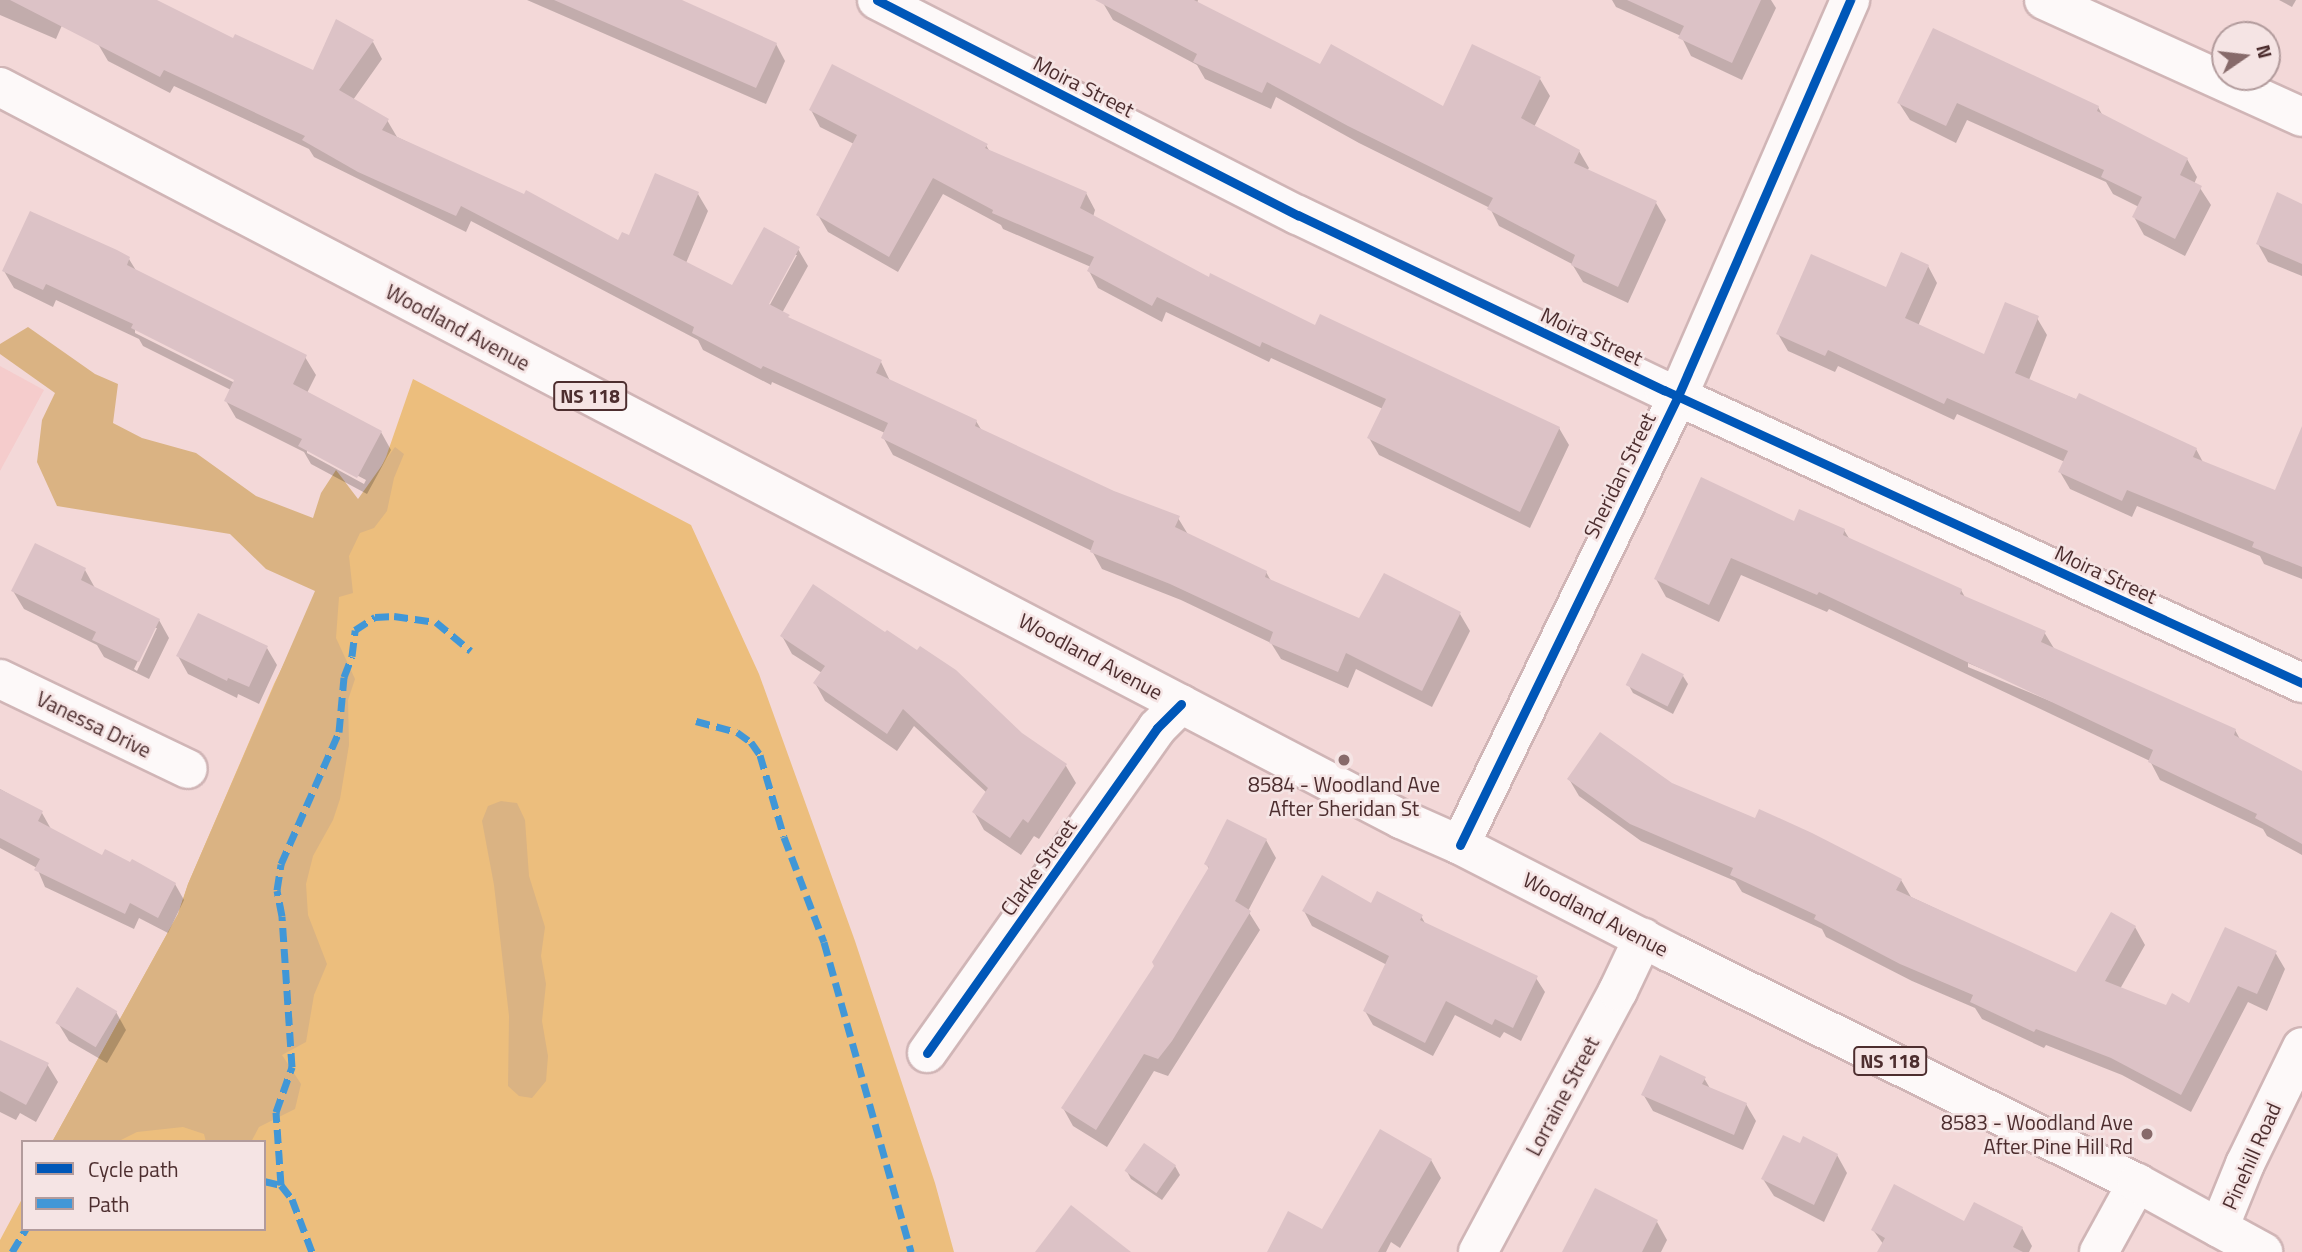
<!DOCTYPE html>
<style>
body{margin:0}
#map{position:relative;width:2302px;height:1252px;overflow:hidden;background:#f3d8d8;font-family:"Titillium Web",sans-serif}
div>[style]{position:absolute}
[style*='--x']{left:calc(var(--x)*1px);top:calc(var(--y)*1px);width:calc(var(--w)*1px);rotate:calc(var(--a)*1deg)}
.built>*{inset:0;background:#f5cccc}
.green>*{inset:0;background:#ecbe7d}
.forest>*{inset:0;background:#dab383}
.shadow>*{inset:0;background:#0003}
.building>*{inset:0;background:#dcc2c6;transform-origin:0 0}
.roads{filter:drop-shadow(2px 0 #d0b5b6) drop-shadow(-2px 0 #d0b5b6) drop-shadow(0 2px #d0b5b6) drop-shadow(0 -2px #d0b5b6)}
.minor>*{height:38px;margin:-19px;padding:0 19px;transform-origin:19px;border-radius:19px;background:#fdf9f9}
.major>*{height:38px;margin:-19px;padding:0 19px;transform-origin:19px;border-radius:19px;background:#fdf9f9}
.quiet>*{height:7px;margin-top:-3.5px;transform-origin:0;background:repeating-linear-gradient(90deg,#4197d7 0 14px,transparent 0 21px)}
.cycleway>*{height:9px;margin:-4.5px;padding:0 4.5px;transform-origin:4.5px;border-radius:4.5px;background:#0057b8}
.dots>*{width:19px;height:19px;translate:-50% -50%;box-sizing:border-box;border:4px solid #f5e4e4;border-radius:50%}
span{translate:-50% -50%;white-space:nowrap;text-align:center;line-height:1.15;-webkit-text-stroke:5px #f5e4e4;paint-order:stroke}
.shield-label span{padding:2px 5px;background:#f5e4e4;border:2px solid;border-radius:5px;-webkit-text-stroke-width:0}
.shield-label{font-size:19px;color:#4d2e2f;font-weight:700}
.street-label{font-size:21px;color:#4d2e2f}
.poi-label{font-size:21px;color:#4d2e2f}
.right{translate:-100% -50%;text-align:right}
.legend{position:absolute;left:21px;top:1140px;width:245px;height:91px;box-sizing:border-box;background:#f5e4e4;border:2px solid #b29b9c;margin:0;padding:9px 12px;list-style:none;font-size:21px;color:#4d2e2f}
.legend li{display:flex;align-items:center;gap:14px;height:35px}
.legend b{width:35px;border:2px solid #b29b9c}
.north{position:absolute;left:2211px;top:21px;width:70px;height:70px;box-sizing:border-box;background:#f5e4e4;border:2px solid #b29b9c;border-radius:50%;rotate:76deg;font-size:19px;font-weight:700;line-height:28px;text-align:center;color:#4d2e2f}
.north::after{content:'';display:block;margin:auto;width:24px;height:32px;background:#876a6a;clip-path:polygon(50% 0,100% 100%,50% 72%,0 100%)}
</style>
<div id="map">
<div class="built">
<i style="clip-path:polygon(0 366px,44px 390px,0 471px)"></i>
</div>
<div class="green">
<i style="clip-path:polygon(413px 379px,691px 525px,759px 674px,855px 941px,935px 1183px,954px 1252px,0 1252px,0 1240px,23px 1197px,23px 1229px,264px 1229px,264px 1142px,52px 1142px,178px 914px,188px 884px,274px 684px,386px 457px)"></i>
</div>
<div class="forest">
<i style="clip-path:polygon(28px 327px,95px 374px,118px 384px,113px 423px,142px 438px,196px 453px,256px 496px,313px 518px,321px 493px,336px 470px,358px 499px,395px 447px,404px 454px,394px 478px,387px 511px,374px 528px,360px 533px,349px 556px,353px 593px,339px 597px,336px 638px,355px 679px,348px 700px,349px 745px,340px 799px,333px 820px,313px 856px,306px 884px,308px 915px,327px 964px,314px 995px,306px 1042px,282px 1055px,301px 1084px,295px 1109px,259px 1127px,251px 1142px,206px 1142px,204px 1134px,183px 1127px,137px 1132px,117px 1142px,52px 1142px,178px 914px,188px 884px,315px 591px,266px 569px,230px 534px,57px 506px,37px 462px,42px 420px,55px 393px,0 354px,0 344px)"></i>
<i style="clip-path:polygon(501px 801px,517px 803px,525px 820px,529px 876px,545px 927px,541px 956px,546px 984px,542px 1021px,548px 1056px,546px 1081px,532px 1098px,519px 1096px,508px 1086px,509px 1016px,494px 885px,482px 821px,488px 806px)"></i>
</div>
<div class="shadow">
<i style="clip-path:polygon(0 0,73px 0,56px 39px,0 15px)"></i>
<i style="clip-path:polygon(evenodd,120px 0,153px 0,234px 41px,313px 72px,373px 42px,382px 59px,353px 100px,387px 120px,397px 137px,619px 243px,698px 194px,708px 211px,686px 263px,733px 287px,798px 249px,808px 266px,782px 313px,791px 320px,881px 362px,890px 381px,976px 421px,982px 431px,1113px 493px,1178px 518px,1189px 536px,1266px 572px,1271px 581px,1360px 620px,1460px 614px,1470px 631px,1432px 707px,1356px 669px,1348px 688px,1281px 659px,1271px 643px,1181px 600px,1102px 569px,1092px 551px,893px 455px,883px 437px,885px 433px,772px 382px,771px 385px,703px 350px,698px 340px,471px 221px,466px 232px,314px 157px,309px 149px,174px 86px,170px 93px,108px 61px,98px 44px,120px 0,793px 255px,797px 255px,766px 312px,763px 311px,793px 255px)"></i>
<i style="clip-path:polygon(527px 0,672px 0,776px 44px,785px 61px,766px 104px)"></i>
<i style="clip-path:polygon(1105px 0,1198px 0,1197px 4px,1321px 67px,1444px 108px,1540px 79px,1550px 96px,1534px 127px,1579px 151px,1589px 168px,1587px 171px,1656px 203px,1666px 220px,1628px 303px,1583px 282px,1572px 264px,1499px 226px,1490px 208px,1359px 143px,1276px 97px,1271px 109px,1205px 79px,1197px 65px,1113px 20px,1103px 3px)"></i>
<i style="clip-path:polygon(1612px 0,1771px 0,1776px 8px,1742px 80px,1691px 56px,1681px 36px,1616px 7px)"></i>
<i style="clip-path:polygon(2279px 0,2296px 0,2292px 7px)"></i>
<i style="clip-path:polygon(1934px 31px,2098px 107px,2103px 116px,2187px 159px,2197px 177px,2194px 184px,2200px 188px,2211px 205px,2185px 256px,2144px 235px,2134px 217px,2139px 207px,2113px 194px,2106px 182px,1967px 120px,1956px 143px,1910px 120px,1899px 103px)"></i>
<i style="clip-path:polygon(811px 110px,986px 145px,990px 152px,1086px 193px,1095px 210px,1093px 217px,1209px 279px,1316px 328px,1559px 428px,1569px 445px,1530px 528px,1379px 455px,1369px 438px,1383px 409px,1271px 358px,1269px 362px,1166px 312px,1162px 322px,1098px 288px,1089px 271px,1091px 267px,1003px 229px,1001px 225px,943px 194px,898px 272px,828px 232px,818px 215px,854px 144px,820px 127px)"></i>
<i style="clip-path:polygon(2302px 206px,2302px 276px,2268px 262px,2258px 244px)"></i>
<i style="clip-path:polygon(evenodd,129px 259px,137px 272px,305px 357px,316px 375px,307px 393px,381px 432px,391px 450px,367px 494px,311px 464px,304px 452px,236px 418px,226px 401px,231px 390px,143px 346px,139px 339px,56px 300px,53px 307px,14px 288px,4px 271px,129px 259px,135px 329px,243px 383px,241px 386px,135px 333px,135px 329px,129px 259px,307px 449px,366px 480px,364px 484px,307px 453px,307px 449px)"></i>
<i style="clip-path:polygon(1928px 266px,1937px 283px,1918px 326px,1985px 357px,2037px 318px,2047px 335px,2029px 380px,2196px 449px,2204px 464px,2276px 493px,2302px 472px,2302px 579px,2264px 564px,2260px 556px,2137px 506px,2132px 517px,2070px 489px,2060px 472px,2065px 462px,1957px 414px,1954px 420px,1838px 366px,1835px 372px,1788px 351px,1778px 334px,1887px 290px)"></i>
<i style="clip-path:polygon(evenodd,1795px 523px,1844px 530px,1850px 540px,1961px 590px,1966px 599px,2044px 632px,2055px 650px,2235px 730px,2241px 741px,2302px 773px,2302px 855px,2267px 836px,2263px 829px,2160px 780px,2150px 761px,1829px 609px,1827px 612px,1741px 575px,1719px 622px,1666px 597px,1656px 579px,1795px 523px,1968px 663px,2061px 702px,2060px 705px,1968px 667px,1968px 663px)"></i>
<i style="clip-path:polygon(evenodd,85px 570px,95px 588px,159px 620px,169px 638px,149px 679px,104px 657px,97px 645px,24px 609px,13px 591px,85px 570px,154px 628px,157px 628px,137px 671px,134px 669px,154px 628px)"></i>
<i style="clip-path:polygon(782px 636px,1021px 734px,1066px 766px,1076px 783px,1039px 839px,1034px 836px,1021px 855px,984px 830px,974px 812px,987px 793px,914px 726px,897px 751px,825px 701px,815px 683px,822px 673px,792px 654px)"></i>
<i style="clip-path:polygon(267px 648px,277px 665px,259px 704px,238px 694px,237px 698px,188px 674px,178px 656px)"></i>
<i style="clip-path:polygon(1683px 676px,1688px 684px,1673px 714px,1633px 693px,1628px 684px)"></i>
<i style="clip-path:polygon(1569px 779px,1671px 784px,1901px 880px,1911px 897px,2076px 974px,2135px 927px,2145px 945px,2120px 989px,2167px 1007px,2190px 1005px,2275px 952px,2285px 969px,2267px 1011px,2248px 1002px,2191px 1112px,2122px 1075px,2046px 1045px,2044px 1048px,1982px 1019px,1975px 1008px,1912px 981px,1826px 937px,1822px 929px,1742px 892px,1735px 881px,1641px 841px,1579px 796px)"></i>
<i style="clip-path:polygon(0 789px,42px 813px,51px 829px,102px 857px,131px 864px,175px 884px,184px 900px,168px 933px,139px 918px,134px 929px,45px 887px,37px 868px,0 848px)"></i>
<i style="clip-path:polygon(1266px 840px,1276px 858px,1248px 911px,1260px 930px,1168px 1076px,1154px 1071px,1107px 1147px,1073px 1126px,1063px 1108px,1155px 967px,1210px 870px,1206px 864px)"></i>
<i style="clip-path:polygon(1372px 905px,1421px 916px,1426px 925px,1536px 978px,1545px 992px,1521px 1041px,1504px 1032px,1500px 1038px,1455px 1015px,1433px 1056px,1373px 1025px,1365px 1011px,1387px 965px,1312px 926px,1304px 911px)"></i>
<i style="clip-path:polygon(116px 1012px,126px 1030px,107px 1063px,69px 1041px,58px 1023px)"></i>
<i style="clip-path:polygon(0 1042px,47px 1064px,58px 1082px,36px 1122px,20px 1113px,16px 1120px,0 1112px)"></i>
<i style="clip-path:polygon(1704px 1078px,1711px 1090px,1746px 1104px,1756px 1121px,1743px 1150px,1653px 1111px,1643px 1094px)"></i>
<i style="clip-path:polygon(1837px 1155px,1847px 1173px,1824px 1222px,1774px 1196px,1763px 1179px)"></i>
<i style="clip-path:polygon(1431px 1160px,1441px 1178px,1400px 1248px,1391px 1242px,1386px 1252px,1269px 1252px,1322px 1231px)"></i>
<i style="clip-path:polygon(1175px 1166px,1180px 1175px,1162px 1200px,1131px 1179px,1126px 1170px)"></i>
<i style="clip-path:polygon(1657px 1222px,1667px 1240px,1661px 1252px,1566px 1252px)"></i>
<i style="clip-path:polygon(1965px 1223px,2022px 1228px,2032px 1246px,2029px 1252px,1889px 1252px,1873px 1230px)"></i>
</div>
<div class="building">
<i style="clip-path:polygon(10px 0,157px 0,233px 38px,235px 34px,313px 70px,336px 19px,374px 40px,339px 90px,389px 119px,382px 130px,524px 194px,526px 190px,618px 240px,622px 232px,629px 235px,655px 173px,699px 192px,673px 255px,732px 285px,764px 227px,800px 247px,769px 304px,790px 315px,788px 317px,882px 360px,876px 373px,977px 420px,975px 426px,1114px 491px,1180px 516px,1175px 527px,1267px 571px,1265px 577px,1359px 618px,1384px 573px,1461px 612px,1422px 691px,1346px 653px,1338px 672px,1269px 643px,1273px 632px,1170px 584px,1090px 552px,1094px 541px,881px 438px,888px 423px,763px 366px,761px 369px,692px 333px,694px 327px,461px 206px,456px 216px,358px 172px,302px 140px,305px 136px,164px 70px,160px 77px)"></i>
<i style="clip-path:polygon(554px 0,682px 0,777px 43px,756px 88px)"></i>
<i style="clip-path:polygon(1095px 0,1194px 0,1320px 64px,1331px 44px,1443px 106px,1472px 44px,1541px 77px,1521px 118px,1580px 150px,1574px 163px,1657px 201px,1618px 287px,1571px 265px,1575px 255px,1487px 209px,1493px 198px,1348px 126px,1267px 82px,1262px 93px,1193px 62px,1197px 54px)"></i>
<i style="clip-path:polygon(1627px 0,1761px 0,1732px 63px,1678px 38px,1684px 26px)"></i>
<i style="clip-path:polygon(1933px 28px,2099px 106px,2097px 111px,2188px 158px,2180px 175px,2202px 186px,2175px 239px,2132px 217px,2142px 197px,2101px 177px,2104px 170px,1957px 103px,1946px 126px,1897px 103px)"></i>
<i style="clip-path:polygon(832px 64px,988px 144px,985px 148px,1087px 192px,1080px 208px,1209px 277px,1210px 273px,1315px 325px,1320px 314px,1560px 427px,1520px 512px,1367px 438px,1386px 399px,1262px 342px,1260px 347px,1157px 297px,1152px 306px,1087px 271px,1094px 257px,992px 213px,993px 210px,933px 178px,889px 257px,816px 215px,857px 135px,809px 110px)"></i>
<i style="clip-path:polygon(2277px 192px,2302px 204px,2302px 264px,2256px 244px)"></i>
<i style="clip-path:polygon(30px 211px,117px 250px,130px 257px,127px 265px,307px 355px,293px 384px,382px 431px,357px 478px,298px 446px,302px 439px,224px 401px,234px 380px,131px 328px,133px 324px,46px 284px,43px 290px,2px 271px)"></i>
<i style="clip-path:polygon(1901px 252px,1929px 265px,1905px 318px,1984px 354px,2005px 302px,2039px 316px,2015px 373px,2076px 399px,2079px 393px,2197px 448px,2193px 457px,2275px 490px,2302px 426px,2302px 567px,2252px 547px,2254px 542px,2127px 490px,2122px 501px,2058px 472px,2068px 451px,1947px 398px,1944px 404px,1828px 350px,1825px 356px,1776px 334px,1811px 254px,1886px 287px)"></i>
<i style="clip-path:polygon(1701px 477px,1794px 521px,1799px 509px,1845px 529px,1843px 535px,1962px 589px,1960px 594px,2046px 631px,2041px 642px,2236px 729px,2234px 735px,2302px 771px,2302px 844px,2255px 818px,2257px 814px,2148px 762px,2153px 750px,1819px 592px,1817px 595px,1731px 558px,1709px 605px,1654px 579px)"></i>
<i style="clip-path:polygon(35px 543px,86px 568px,81px 580px,160px 619px,139px 662px,92px 640px,96px 632px,11px 591px)"></i>
<i style="clip-path:polygon(813px 584px,885px 632px,887px 630px,917px 650px,920px 646px,956px 670px,1022px 733px,1067px 764px,1028px 823px,1023px 819px,1010px 838px,972px 812px,988px 788px,903px 709px,887px 734px,813px 683px,825px 666px,780px 636px)"></i>
<i style="clip-path:polygon(198px 613px,268px 646px,249px 687px,228px 678px,227px 681px,176px 656px)"></i>
<i style="left:1642px;top:653px;width:47px;height:36px;rotate:27deg"></i>
<i style="clip-path:polygon(1600px 732px,1672px 783px,1755px 818px,1759px 809px,1812px 833px,1902px 879px,1896px 890px,2076px 972px,2111px 912px,2136px 926px,2105px 981px,2166px 1005px,2172px 993px,2189px 1003px,2225px 927px,2277px 951px,2257px 994px,2238px 986px,2181px 1095px,2111px 1058px,2036px 1029px,2034px 1032px,1970px 1002px,1973px 995px,1900px 964px,1814px 919px,1816px 915px,1730px 875px,1733px 868px,1630px 824px,1567px 779px)"></i>
<i style="clip-path:polygon(0 789px,43px 811px,38px 821px,102px 855px,105px 849px,130px 862px,132px 859px,176px 883px,158px 918px,130px 903px,125px 914px,34px 870px,40px 859px,0 838px)"></i>
<i style="clip-path:polygon(1227px 819px,1267px 839px,1235px 901px,1251px 911px,1172px 1041px,1158px 1059px,1144px 1054px,1096px 1130px,1061px 1108px,1154px 966px,1152px 962px,1209px 867px,1204px 864px)"></i>
<i style="clip-path:polygon(1322px 875px,1371px 903px,1377px 891px,1423px 915px,1420px 920px,1538px 976px,1513px 1028px,1495px 1019px,1492px 1025px,1446px 1001px,1425px 1043px,1363px 1011px,1389px 956px,1302px 911px)"></i>
<i style="left:77px;top:987px;width:47px;height:42px;rotate:31deg"></i>
<i style="clip-path:polygon(0 1040px,49px 1063px,26px 1105px,0 1091px)"></i>
<i style="clip-path:polygon(1660px 1055px,1706px 1077px,1702px 1084px,1747px 1103px,1734px 1135px,1641px 1095px)"></i>
<i style="clip-path:polygon(1380px 1129px,1432px 1159px,1378px 1252px,1267px 1252px,1288px 1211px,1322px 1229px)"></i>
<i style="clip-path:polygon(1783px 1135px,1800px 1143px,1803px 1136px,1838px 1154px,1814px 1205px,1761px 1179px)"></i>
<i style="left:1144px;top:1143px;width:39px;height:34px;rotate:35deg"></i>
<i style="clip-path:polygon(1894px 1184px,1964px 1221px,1974px 1202px,2023px 1227px,2013px 1247px,2023px 1252px,1877px 1252px,1885px 1238px,1871px 1230px)"></i>
<i style="clip-path:polygon(1595px 1188px,1658px 1220px,1642px 1252px,1562px 1252px)"></i>
<i style="clip-path:polygon(1071px 1205px,1131px 1252px,1035px 1252px)"></i>
</div>
<div class="roads">
<div class="minor">
<i style="--x:877;--y:0;--w:473;--a:27.1"></i>
<i style="--x:1298;--y:215;--w:406;--a:25.6"></i>
<i style="--x:1664;--y:390;--w:702;--a:24.67"></i>
<i style="--x:2044;--y:0;--w:283;--a:24.4"></i>
<i style="--x:0;--y:679;--w:208;--a:25.6"></i>
<i style="--x:1460;--y:845;--w:499;--a:-64.1"></i>
<i style="--x:1678;--y:396;--w:432;--a:-66.5"></i>
<i style="--x:927;--y:1053;--w:398;--a:-54.7"></i>
<i style="--x:1157;--y:728;--w:34;--a:-45"></i>
<i style="--x:2219;--y:1228;--w:69;--a:-67.9"></i>
<i style="--x:2245;--y:1164;--w:130;--a:-64"></i>
<i style="--x:1478;--y:1252;--w:296;--a:-61.8"></i>
<i style="--x:1618;--y:991;--w:59;--a:-64.7"></i>
<i style="--x:2099;--y:1252;--w:79;--a:-61.2"></i>
</div>
<div class="major">
<i style="--x:0;--y:87;--w:1581;--a:27.59"></i>
<i style="--x:1401;--y:819;--w:64;--a:23.8"></i>
<i style="--x:1460;--y:845;--w:237;--a:27.1"></i>
<i style="--x:1671;--y:953;--w:520;--a:26.27"></i>
<i style="--x:2137;--y:1183;--w:144;--a:28.7"></i>
</div>
</div>
<div class="quiet">
<i style="--x:696;--y:721;--w:42;--a:15"></i>
<i style="--x:737;--y:732;--w:17;--a:36"></i>
<i style="--x:751;--y:742;--w:16;--a:55"></i>
<i style="--x:760;--y:755;--w:85;--a:73.7"></i>
<i style="--x:784;--y:837;--w:112;--a:69.1"></i>
<i style="--x:824;--y:942;--w:322;--a:74.3"></i>
<i style="--x:264;--y:1181;--w:17;--a:13"></i>
<i style="--x:281;--y:1185;--w:18;--a:52"></i>
<i style="--x:292;--y:1199;--w:57;--a:69.3"></i>
<i style="--x:281;--y:1185;--w:73;--a:-93.9"></i>
<i style="--x:276;--y:1112;--w:48;--a:-70.4"></i>
<i style="--x:292;--y:1067;--w:151;--a:-93.8"></i>
<i style="--x:282;--y:916;--w:26;--a:-101"></i>
<i style="--x:277;--y:890;--w:26;--a:-81"></i>
<i style="--x:281;--y:864;--w:144;--a:-66.3"></i>
<i style="--x:339;--y:732;--w:55;--a:-84.8"></i>
<i style="--x:344;--y:677;--w:22;--a:-69"></i>
<i style="--x:352;--y:656;--w:26;--a:-83"></i>
<i style="--x:355;--y:630;--w:24;--a:-33"></i>
<i style="--x:375;--y:617;--w:19;--a:-3"></i>
<i style="--x:394;--y:616;--w:42;--a:8.1"></i>
<i style="--x:436;--y:622;--w:45;--a:39.6"></i>
<i style="--x:12;--y:1252;--w:27;--a:-59"></i>
</div>
<div class="cycleway">
<i style="--x:877;--y:0;--w:473;--a:27.1"></i>
<i style="--x:1298;--y:215;--w:406;--a:25.6"></i>
<i style="--x:1664;--y:390;--w:702;--a:24.67"></i>
<i style="--x:1460;--y:845;--w:499;--a:-64.1"></i>
<i style="--x:1678;--y:396;--w:432;--a:-66.5"></i>
<i style="--x:927;--y:1053;--w:398;--a:-54.7"></i>
<i style="--x:1157;--y:728;--w:34;--a:-45"></i>
</div>
<div class="dots">
<i style="left:1344px;top:760px;background:#876a6a"></i>
<i style="left:2147px;top:1134px;background:#876a6a"></i>
</div>
<div class="shield-label">
<span style="left:590px;top:396px">NS 118</span>
<span style="left:1890px;top:1061px">NS 118</span>
</div>
<div class="street-label">
<span style="left:1084px;top:86px;rotate:27deg">Moira Street</span>
<span style="left:458px;top:327px;rotate:28deg">Woodland Avenue</span>
<span style="left:1592px;top:336px;rotate:25deg">Moira Street</span>
<span style="left:1619px;top:475px;rotate:-64deg">Sheridan Street</span>
<span style="left:2106px;top:574px;rotate:25deg">Moira Street</span>
<span style="left:1091px;top:656px;rotate:28deg">Woodland Avenue</span>
<span style="left:94px;top:724px;rotate:26deg">Vanessa Drive</span>
<span style="left:1038px;top:867px;rotate:-54deg">Clarke Street</span>
<span style="left:1596px;top:914px;rotate:27deg">Woodland Avenue</span>
<span style="left:1562px;top:1096px;rotate:-62deg">Lorraine Street</span>
<span style="left:2251px;top:1156px;rotate:-66deg">Pinehill Road</span>
</div>
<div class="poi-label">
<span style="left:1344px;top:796px">8584 - Woodland Ave<br>After Sheridan St</span>
<span class="right" style="left:2133px;top:1134px">8583 - Woodland Ave<br>After Pine Hill Rd</span>
</div>
<ul class="legend">
<li><b style="height:9px;background:#0057b8"></b>Cycle path</li>
<li><b style="height:9px;background:#4197d7"></b>Path</li>
</ul>
<div class="north">N</div>
</div>
